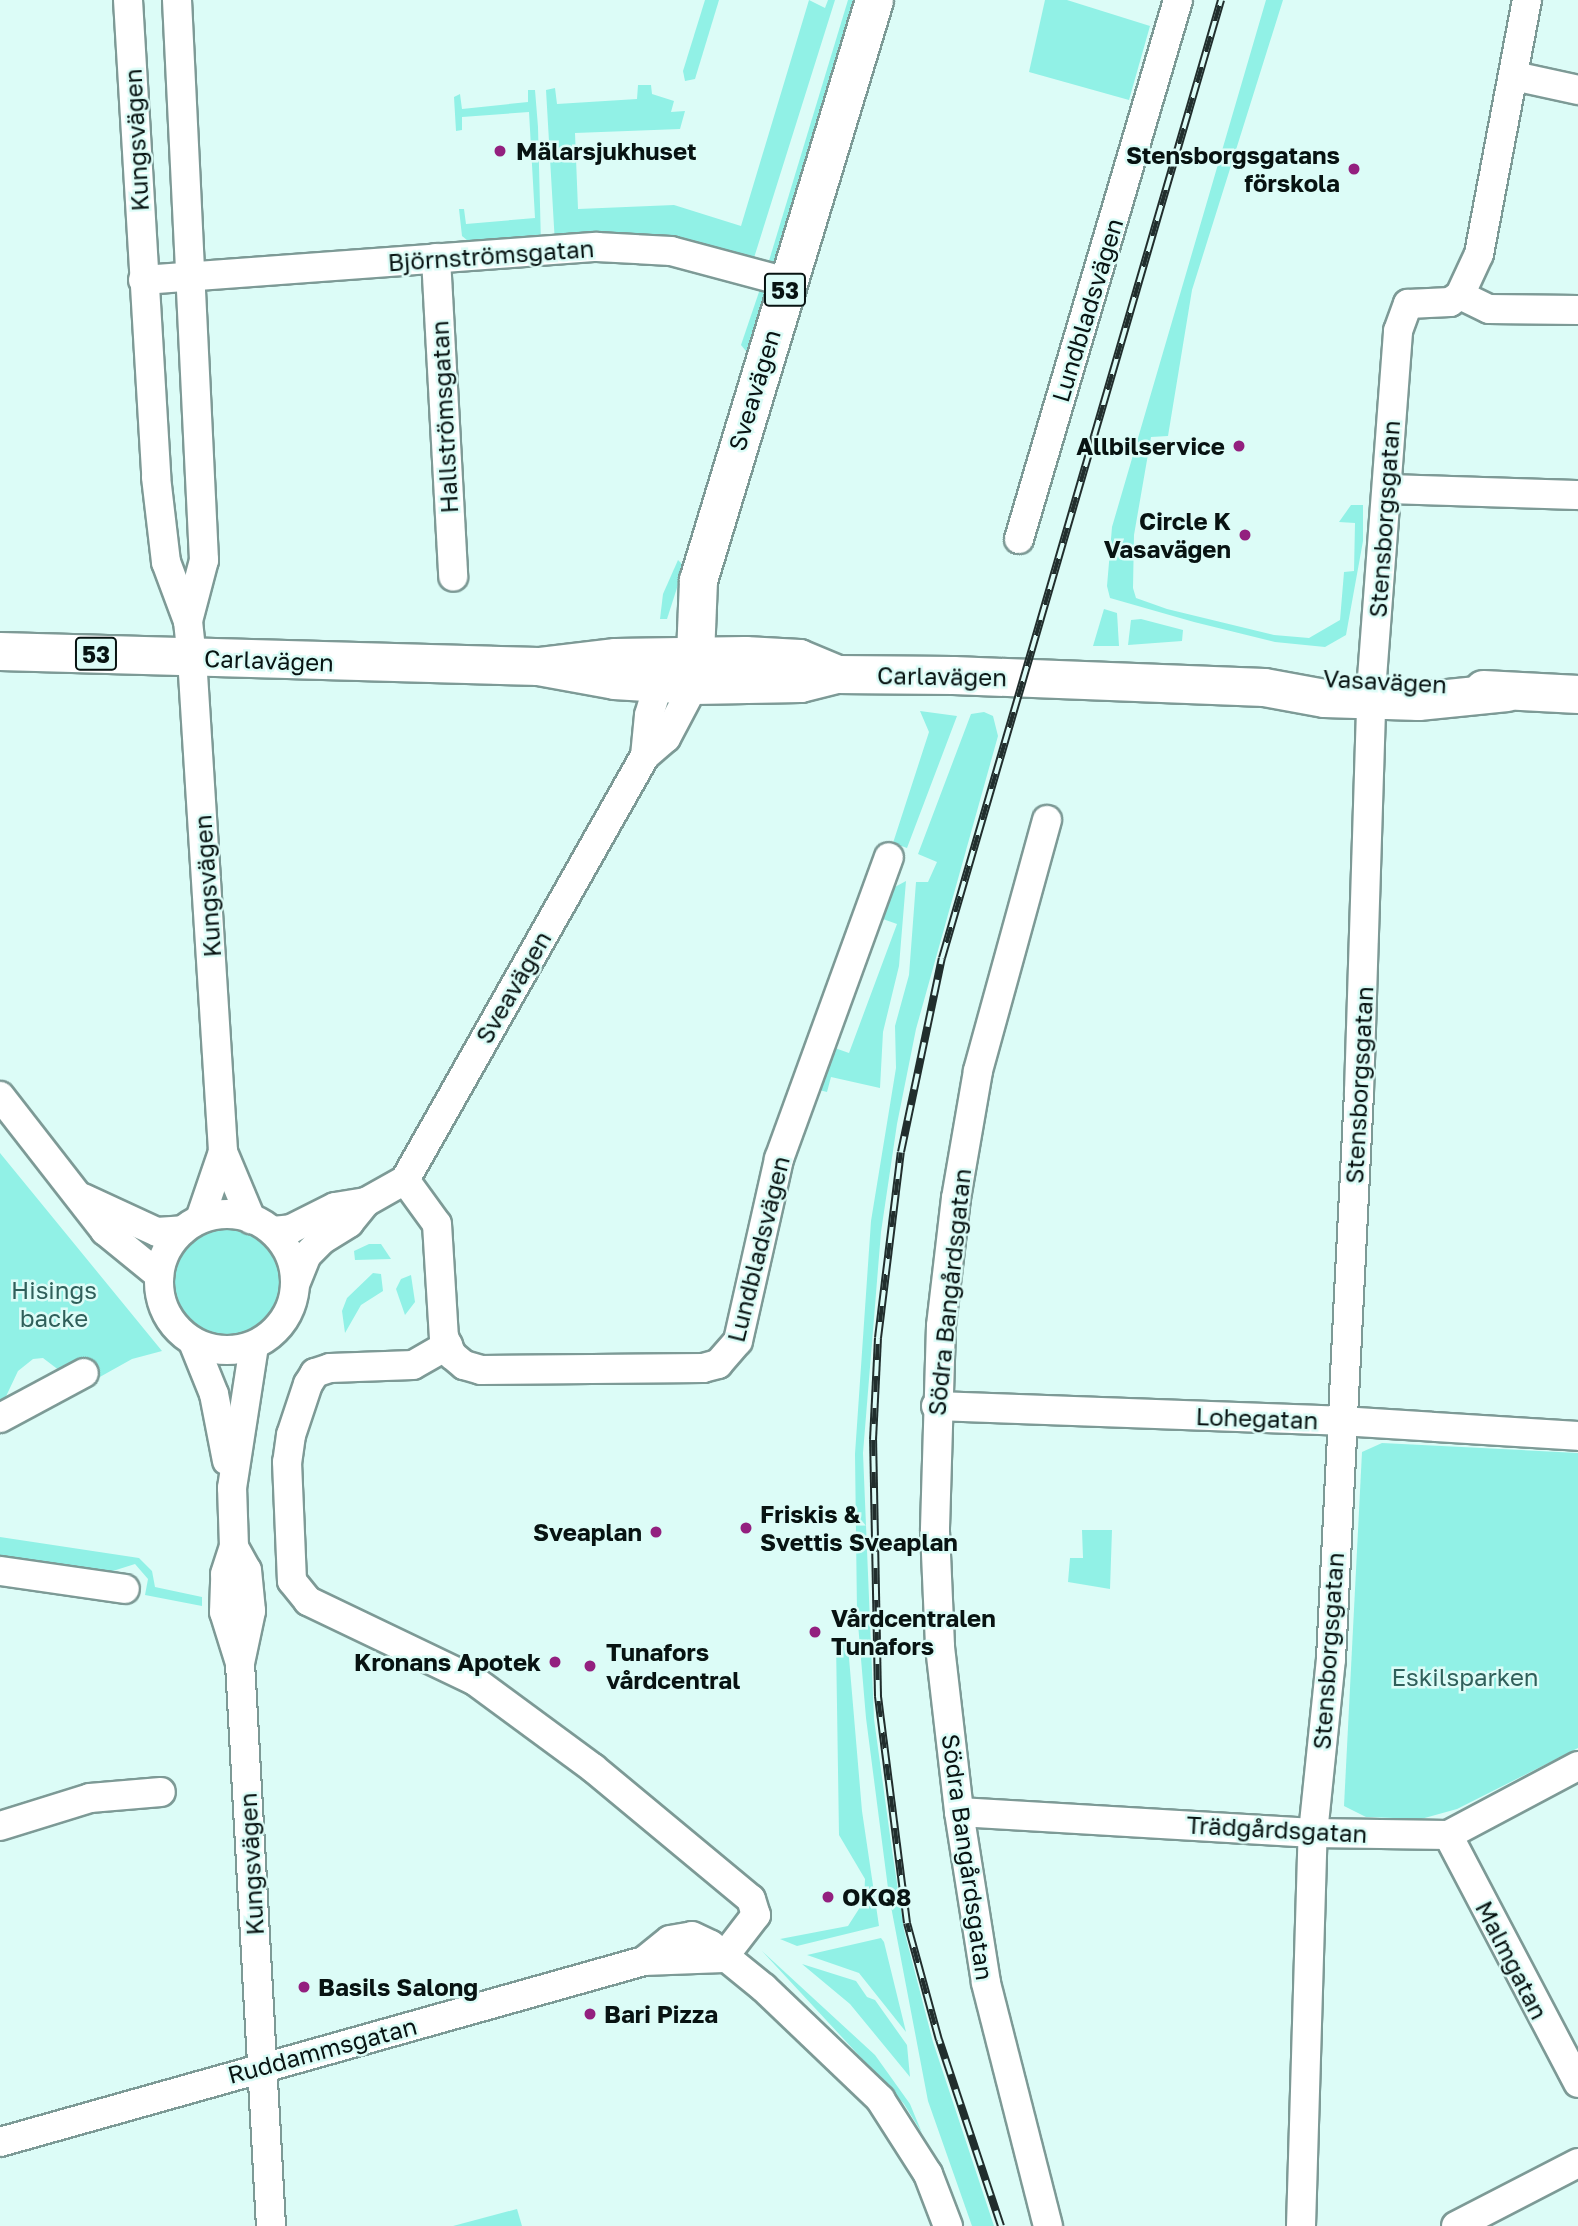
<!DOCTYPE html>
<meta charset="utf-8">
<style>
body{margin:0}
#map{position:relative;width:1578px;height:2226px;overflow:hidden;background:#dcfcf7;font-family:"Golos Text",sans-serif}
div>[style]{position:absolute}
[style*='--x']{left:calc(var(--x)*1px);top:calc(var(--y)*1px);width:calc(var(--w)*1px);rotate:calc(var(--a)*1deg)}
.green>*{inset:0;background:#91f1e6}
.round{border-radius:50%}
.roads{filter:drop-shadow(2px 0 #7d9a96) drop-shadow(-2px 0 #7d9a96) drop-shadow(0 2px #7d9a96) drop-shadow(0 -2px #7d9a96)}
.minor>*{height:28px;margin:-14px;padding:0 14px;transform-origin:14px;border-radius:14px;background:#fff}
.minor>.ring{margin:-14px;padding:0;box-sizing:content-box;background:none;border:28px solid #fff;border-radius:50%}
.major>*{height:37px;margin:-18.5px;padding:0 18.5px;transform-origin:18.5px;border-radius:18.5px;background:#fff}
.rail>*{height:8px;margin-top:-4px;transform-origin:0;background:repeating-linear-gradient(90deg,#dcfcf7 0 16px,#212e2d 0 32px);box-sizing:border-box;border-block:2px solid #212e2d}
.dots>*{width:19px;height:19px;translate:-50% -50%;box-sizing:border-box;border:4px solid #dcfcf7;border-radius:50%}
span{translate:-50% -50%;white-space:nowrap;text-align:center;line-height:1.15;-webkit-text-stroke:5px #dcfcf7;paint-order:stroke}
.shield-label span{padding:2px 5px;background:#dcfcf7;border:2px solid;border-radius:5px;-webkit-text-stroke-width:0}
.shield-label{font-size:23px;color:#081312;font-weight:700}
.street-label{font-size:24px;color:#081312}
.poi-label{font-size:24px;color:#081312;font-weight:700}
.left{translate:0 -50%;text-align:left}
.right{translate:-100% -50%;text-align:right}
.park-label{font-size:24px;color:#2f5f5a}
</style>
<div id="map">
<div class="green">
<i style="clip-path:polygon(705px 0,719px 0,695px 79px,685px 81px,683px 71px)"></i>
<i style="clip-path:polygon(809px 0,825px 8px,828px 0,835px 0,753px 261px,555px 244px,546px 90px,555px 88px,557px 104px,637px 99px,638px 85px,651px 85px,652px 94px,674px 101px,671px 112px,685px 111px,680px 129px,575px 133px,578px 209px,674px 205px,741px 226px)"></i>
<i style="clip-path:polygon(848px 0,860px 0,779px 260px,768px 264px)"></i>
<i style="clip-path:polygon(1045px 0,1067px 0,1150px 26px,1129px 100px,1029px 72px)"></i>
<i style="clip-path:polygon(1266px 0,1283px 0,1192px 290px,1168px 436px,1151px 437px,1134px 535px,1133px 588px,1136px 598px,1167px 609px,1274px 635px,1309px 638px,1340px 620px,1344px 572px,1354px 571px,1355px 523px,1339px 522px,1351px 505px,1363px 505px,1363px 541px,1346px 635px,1325px 647px,1275px 642px,1194px 622px,1110px 598px,1107px 586px,1112px 527px)"></i>
<i style="clip-path:polygon(528px 90px,535px 90px,538px 127px,541px 244px,473px 245px,462px 236px,459px 209px,464px 209px,466px 224px,535px 218px,529px 112px,462px 117px,462px 130px,456px 131px,454px 97px,460px 94px,462px 109px,528px 102px)"></i>
<i style="clip-path:polygon(760px 289px,766px 296px,750px 356px,741px 345px)"></i>
<i style="clip-path:polygon(678px 560px,684px 566px,667px 619px,660px 619px,663px 594px)"></i>
<i style="clip-path:polygon(1104px 609px,1117px 613px,1119px 646px,1093px 646px)"></i>
<i style="clip-path:polygon(1141px 619px,1183px 630px,1182px 641px,1128px 645px,1131px 620px)"></i>
<i style="clip-path:polygon(920px 711px,957px 716px,907px 848px,893px 843px,929px 732px)"></i>
<i style="clip-path:polygon(984px 712px,993px 716px,998px 736px,916px 1029px,897px 1124px,881px 1232px,863px 1453px,874px 1719px,892px 1850px,904px 1930px,933px 2042px,994px 2226px,972px 2226px,928px 2101px,889px 1896px,866px 1718px,857px 1612px,855px 1454px,871px 1221px,896px 1068px,895px 1026px,909px 975px,916px 882px,928px 882px,937px 862px,918px 854px,971px 714px)"></i>
<i style="clip-path:polygon(906px 881px,899px 966px,883px 1032px,880px 1088px,831px 1077px,827px 1092px,819px 1090px,832px 1047px,849px 1053px,897px 924px,880px 918px,893px 888px)"></i>
<i style="clip-path:polygon(0 1153px,162px 1351px,132px 1359px,98px 1378px,97px 1374px,60px 1371px,43px 1358px,33px 1359px,18px 1371px,0 1409px)"></i>
<i class="round" style="left:174px;top:1229px;width:110px;height:110px"></i>
<i style="clip-path:polygon(369px 1244px,381px 1244px,391px 1259px,355px 1260px,354px 1251px)"></i>
<i style="clip-path:polygon(373px 1273px,381px 1274px,383px 1291px,361px 1305px,345px 1333px,342px 1311px,347px 1298px)"></i>
<i style="clip-path:polygon(411px 1275px,415px 1302px,405px 1315px,396px 1289px,401px 1279px)"></i>
<i style="clip-path:polygon(1382px 1443px,1578px 1453px,1578px 1748px,1457px 1809px,1421px 1819px,1366px 1817px,1344px 1806px,1362px 1452px)"></i>
<i style="clip-path:polygon(1082px 1530px,1112px 1530px,1110px 1589px,1068px 1582px,1070px 1558px,1083px 1558px)"></i>
<i style="clip-path:polygon(0 1537px,139px 1558px,152px 1571px,155px 1587px,202px 1597px,202px 1606px,145px 1595px,148px 1579px,135px 1564px,97px 1576px,0 1560px)"></i>
<i style="clip-path:polygon(836px 1642px,848px 1646px,862px 1811px,879px 1926px,797px 1946px,780px 1939px,848px 1926px,864px 1901px,865px 1879px,839px 1835px)"></i>
<i style="clip-path:polygon(881px 1938px,884px 1942px,906px 2032px,859px 1973px,807px 1955px)"></i>
<i style="clip-path:polygon(762px 1951px,875px 2055px,910px 2104px,922px 2133px,904px 2104px)"></i>
<i style="clip-path:polygon(802px 1964px,856px 1981px,867px 1997px,875px 2000px,907px 2045px,910px 2077px,850px 2004px)"></i>
<i style="clip-path:polygon(517px 2209px,522px 2226px,453px 2226px)"></i>
</div>
<div class="roads">
<div class="minor">
<i style="--x:128;--y:0;--w:478;--a:86.6"></i>
<i style="--x:156;--y:477;--w:86;--a:83.3"></i>
<i style="--x:166;--y:562;--w:63;--a:69.6"></i>
<i style="--x:188;--y:621;--w:37;--a:84"></i>
<i style="--x:192;--y:658;--w:495;--a:86.4"></i>
<i style="--x:223;--y:1152;--w:73;--a:67.3"></i>
<i style="--x:177;--y:0;--w:561;--a:87.24"></i>
<i style="--x:204;--y:560;--w:63;--a:104.7"></i>
<i style="--x:1514;--y:76;--w:66;--a:12.3"></i>
<i style="--x:436;--y:258;--w:319;--a:86.9"></i>
<i style="--x:143;--y:280;--w:455;--a:-4.2"></i>
<i style="--x:597;--y:247;--w:74;--a:3.1"></i>
<i style="--x:671;--y:251;--w:120;--a:15"></i>
<i style="--x:1460;--y:295;--w:32;--a:26"></i>
<i style="--x:1489;--y:309;--w:89;--a:0.6"></i>
<i style="--x:1387;--y:489;--w:191;--a:1.8"></i>
<i style="--x:1019;--y:539;--w:562;--a:-73.56"></i>
<i style="--x:645;--y:756;--w:41;--a:-84.4"></i>
<i style="--x:649;--y:715;--w:34;--a:-73"></i>
<i style="--x:1047;--y:820;--w:260;--a:105.4"></i>
<i style="--x:978;--y:1071;--w:129;--a:99.8"></i>
<i style="--x:956;--y:1198;--w:129;--a:96.7"></i>
<i style="--x:941;--y:1326;--w:205;--a:91.7"></i>
<i style="--x:935;--y:1531;--w:116;--a:87.5"></i>
<i style="--x:940;--y:1647;--w:166;--a:83.4"></i>
<i style="--x:959;--y:1812;--w:173;--a:81"></i>
<i style="--x:986;--y:1983;--w:251;--a:75.7"></i>
<i style="--x:0;--y:1096;--w:171;--a:52.1"></i>
<i style="--x:105;--y:1231;--w:70;--a:39.2"></i>
<i style="--x:405;--y:1180;--w:54;--a:54"></i>
<i style="--x:437;--y:1224;--w:113;--a:86.5"></i>
<i style="--x:444;--y:1337;--w:20;--a:66"></i>
<i style="--x:452;--y:1355;--w:16;--a:40"></i>
<i style="--x:464;--y:1365;--w:18;--a:16"></i>
<i style="--x:481;--y:1370;--w:222;--a:-0.5"></i>
<i style="--x:703;--y:1368;--w:16;--a:-15"></i>
<i style="--x:718;--y:1364;--w:30;--a:-49"></i>
<i style="--x:738;--y:1341;--w:187;--a:-77.3"></i>
<i style="--x:779;--y:1159;--w:321;--a:-70"></i>
<i style="--x:83;--y:1198;--w:81;--a:24.7"></i>
<i style="--x:157;--y:1232;--w:26;--a:-4"></i>
<i class="ring" style="left:159px;top:1214px;width:108px;height:108px"></i>
<i style="--x:200;--y:1219;--w:71;--a:-71.1"></i>
<i style="--x:273;--y:1231;--w:18;--a:-6"></i>
<i style="--x:291;--y:1229;--w:49;--a:-26.6"></i>
<i style="--x:335;--y:1207;--w:31;--a:-9"></i>
<i style="--x:296;--y:1282;--w:29;--a:-68"></i>
<i style="--x:307;--y:1255;--w:21;--a:-45"></i>
<i style="--x:322;--y:1240;--w:32;--a:-32"></i>
<i style="--x:349;--y:1223;--w:27;--a:-51"></i>
<i style="--x:366;--y:1202;--w:45;--a:-29.4"></i>
<i style="--x:405;--y:1180;--w:487;--a:-60.5"></i>
<i style="--x:645;--y:756;--w:28;--a:-41"></i>
<i style="--x:666;--y:738;--w:60;--a:-62.2"></i>
<i style="--x:193;--y:1342;--w:56;--a:68"></i>
<i style="--x:214;--y:1394;--w:68;--a:79"></i>
<i style="--x:448;--y:1345;--w:40;--a:150.3"></i>
<i style="--x:413;--y:1365;--w:83;--a:177.9"></i>
<i style="--x:330;--y:1368;--w:16;--a:162"></i>
<i style="--x:315;--y:1373;--w:13;--a:122"></i>
<i style="--x:308;--y:1384;--w:54;--a:108.4"></i>
<i style="--x:291;--y:1435;--w:27;--a:98"></i>
<i style="--x:287;--y:1462;--w:119;--a:87.6"></i>
<i style="--x:292;--y:1581;--w:26;--a:51"></i>
<i style="--x:308;--y:1601;--w:185;--a:25.6"></i>
<i style="--x:475;--y:1681;--w:147;--a:36.4"></i>
<i style="--x:593;--y:1768;--w:205;--a:39.7"></i>
<i style="--x:751;--y:1899;--w:17;--a:73"></i>
<i style="--x:756;--y:1915;--w:54;--a:127.5"></i>
<i style="--x:936;--y:1406;--w:405;--a:2.1"></i>
<i style="--x:1341;--y:1421;--w:237;--a:3.6"></i>
<i style="--x:0;--y:1418;--w:95;--a:-28.2"></i>
<i style="--x:234;--y:1547;--w:26;--a:61"></i>
<i style="--x:247;--y:1570;--w:41;--a:84.4"></i>
<i style="--x:251;--y:1611;--w:53;--a:101.9"></i>
<i style="--x:240;--y:1663;--w:564;--a:86.85"></i>
<i style="--x:0;--y:1571;--w:126;--a:8.2"></i>
<i style="--x:240;--y:1663;--w:53;--a:-107.4"></i>
<i style="--x:224;--y:1612;--w:38;--a:-88"></i>
<i style="--x:225;--y:1574;--w:28;--a:-72"></i>
<i style="--x:234;--y:1547;--w:59;--a:-91.9"></i>
<i style="--x:232;--y:1488;--w:144;--a:-81.2"></i>
<i style="--x:959;--y:1812;--w:355;--a:3.4"></i>
<i style="--x:1313;--y:1833;--w:135;--a:0.8"></i>
<i style="--x:1448;--y:1835;--w:147;--a:-28"></i>
<i style="--x:0;--y:1826;--w:94;--a:-17.3"></i>
<i style="--x:90;--y:1798;--w:71;--a:-4.8"></i>
<i style="--x:1448;--y:1835;--w:280;--a:62.3"></i>
<i style="--x:644;--y:1961;--w:33;--a:-39"></i>
<i style="--x:670;--y:1940;--w:22;--a:-10"></i>
<i style="--x:692;--y:1936;--w:21;--a:25"></i>
<i style="--x:711;--y:1945;--w:68;--a:39.1"></i>
<i style="--x:764;--y:1988;--w:161;--a:43.7"></i>
<i style="--x:880;--y:2099;--w:89;--a:57.4"></i>
<i style="--x:928;--y:2174;--w:56;--a:69"></i>
<i style="--x:0;--y:2142;--w:669;--a:-15.7"></i>
<i style="--x:644;--y:1961;--w:79;--a:-2.2"></i>
<i style="--x:1301;--y:2226;--w:393;--a:-88.3"></i>
<i style="--x:1313;--y:1833;--w:175;--a:-84.1"></i>
<i style="--x:1331;--y:1659;--w:568;--a:-87.17"></i>
<i style="--x:1359;--y:1092;--w:414;--a:-88.2"></i>
<i style="--x:1372;--y:678;--w:348;--a:-85.7"></i>
<i style="--x:1398;--y:331;--w:29;--a:-70"></i>
<i style="--x:1408;--y:304;--w:42;--a:-2.7"></i>
<i style="--x:1450;--y:302;--w:12;--a:-35"></i>
<i style="--x:1460;--y:295;--w:45;--a:-65.1"></i>
<i style="--x:1479;--y:254;--w:258;--a:-79.3"></i>
<i style="--x:1456;--y:2226;--w:137;--a:-27.3"></i>
</div>
<div class="major">
<i style="--x:0;--y:651;--w:538;--a:1.6"></i>
<i style="--x:538;--y:666;--w:78;--a:-6.7"></i>
<i style="--x:615;--y:657;--w:130;--a:-0.9"></i>
<i style="--x:745;--y:655;--w:54;--a:3.2"></i>
<i style="--x:799;--y:658;--w:41;--a:22.8"></i>
<i style="--x:538;--y:666;--w:77;--a:10.4"></i>
<i style="--x:614;--y:680;--w:80;--a:3.6"></i>
<i style="--x:694;--y:685;--w:106;--a:-1.1"></i>
<i style="--x:800;--y:683;--w:38;--a:-14"></i>
<i style="--x:837;--y:674;--w:116;--a:0.5"></i>
<i style="--x:953;--y:675;--w:311;--a:2.2"></i>
<i style="--x:1264;--y:687;--w:61;--a:10.4"></i>
<i style="--x:1324;--y:698;--w:94;--a:1.8"></i>
<i style="--x:1418;--y:701;--w:89;--a:-5.8"></i>
<i style="--x:694;--y:680;--w:100;--a:-87.7"></i>
<i style="--x:698;--y:580;--w:606;--a:-73.12"></i>
<i style="--x:1483;--y:689;--w:95;--a:3"></i>
</div>
</div>
<div class="rail">
<i style="--x:1001;--y:2226;--w:196;--a:-108.4"></i>
<i style="--x:939;--y:2040;--w:121;--a:-105.3"></i>
<i style="--x:907;--y:1923;--w:229;--a:-97.3"></i>
<i style="--x:878;--y:1696;--w:256;--a:-91.1"></i>
<i style="--x:873;--y:1440;--w:102;--a:-87.2"></i>
<i style="--x:878;--y:1338;--w:187;--a:-83"></i>
<i style="--x:901;--y:1152;--w:198;--a:-78.1"></i>
<i style="--x:942;--y:958;--w:998;--a:-73.76"></i>
</div>
<div class="dots">
<i style="left:500px;top:151px;background:#93207f"></i>
<i style="left:1354px;top:169px;background:#93207f"></i>
<i style="left:1239px;top:446px;background:#93207f"></i>
<i style="left:1245px;top:535px;background:#93207f"></i>
<i style="left:746px;top:1528px;background:#93207f"></i>
<i style="left:656px;top:1532px;background:#93207f"></i>
<i style="left:815px;top:1632px;background:#93207f"></i>
<i style="left:555px;top:1662px;background:#93207f"></i>
<i style="left:590px;top:1666px;background:#93207f"></i>
<i style="left:828px;top:1897px;background:#93207f"></i>
<i style="left:304px;top:1987px;background:#93207f"></i>
<i style="left:590px;top:2014px;background:#93207f"></i>
</div>
<div class="shield-label">
<span style="left:785px;top:290px">53</span>
<span style="left:96px;top:654px">53</span>
</div>
<div class="street-label">
<span style="left:136px;top:140px;rotate:-93deg">Kungsvägen</span>
<span style="left:491px;top:255px;rotate:-4deg">Björnströmsgatan</span>
<span style="left:1087px;top:310px;rotate:-73deg">Lundbladsvägen</span>
<span style="left:754px;top:390px;rotate:-73deg">Sveavägen</span>
<span style="left:444px;top:417px;rotate:-93deg">Hallströmsgatan</span>
<span style="left:1384px;top:519px;rotate:-86deg">Stensborgsgatan</span>
<span style="left:269px;top:660px;rotate:2deg">Carlavägen</span>
<span style="left:942px;top:676px;rotate:1deg">Carlavägen</span>
<span style="left:1385px;top:681px;rotate:3deg">Vasavägen</span>
<span style="left:207px;top:886px;rotate:-94deg">Kungsvägen</span>
<span style="left:513px;top:987px;rotate:-60deg">Sveavägen</span>
<span style="left:1359px;top:1085px;rotate:-87deg">Stensborgsgatan</span>
<span style="left:758px;top:1249px;rotate:-76deg">Lundbladsvägen</span>
<span style="left:949px;top:1292px;rotate:-84deg">Södra Bangårdsgatan</span>
<span style="left:1257px;top:1418px;rotate:2deg">Lohegatan</span>
<span style="left:1328px;top:1651px;rotate:-86deg">Stensborgsgatan</span>
<span style="left:1277px;top:1829px;rotate:3deg">Trädgårdsgatan</span>
<span style="left:968px;top:1857px;rotate:82deg">Södra Bangårdsgatan</span>
<span style="left:251px;top:1864px;rotate:-93deg">Kungsvägen</span>
<span style="left:1512px;top:1960px;rotate:63deg">Malmgatan</span>
<span style="left:322px;top:2050px;rotate:-15deg">Ruddammsgatan</span>
</div>
<div class="poi-label">
<span class="left" style="left:516px;top:151px">Mälarsjukhuset</span>
<span class="right" style="left:1340px;top:169px">Stensborgsgatans<br>förskola</span>
<span class="right" style="left:1225px;top:446px">Allbilservice</span>
<span class="right" style="left:1231px;top:535px">Circle K<br>Vasavägen</span>
<span class="left" style="left:760px;top:1528px">Friskis &amp;<br>Svettis Sveaplan</span>
<span class="right" style="left:642px;top:1532px">Sveaplan</span>
<span class="left" style="left:831px;top:1632px">Vårdcentralen<br>Tunafors</span>
<span class="left" style="left:606px;top:1666px">Tunafors<br>vårdcentral</span>
<span class="right" style="left:541px;top:1662px">Kronans Apotek</span>
<span class="left" style="left:842px;top:1897px">OKQ8</span>
<span class="left" style="left:318px;top:1987px">Basils Salong</span>
<span class="left" style="left:604px;top:2014px">Bari Pizza</span>
</div>
<div class="park-label">
<span style="left:54px;top:1304px">Hisings<br>backe</span>
<span style="left:1465px;top:1677px">Eskilsparken</span>
</div>
</div>
